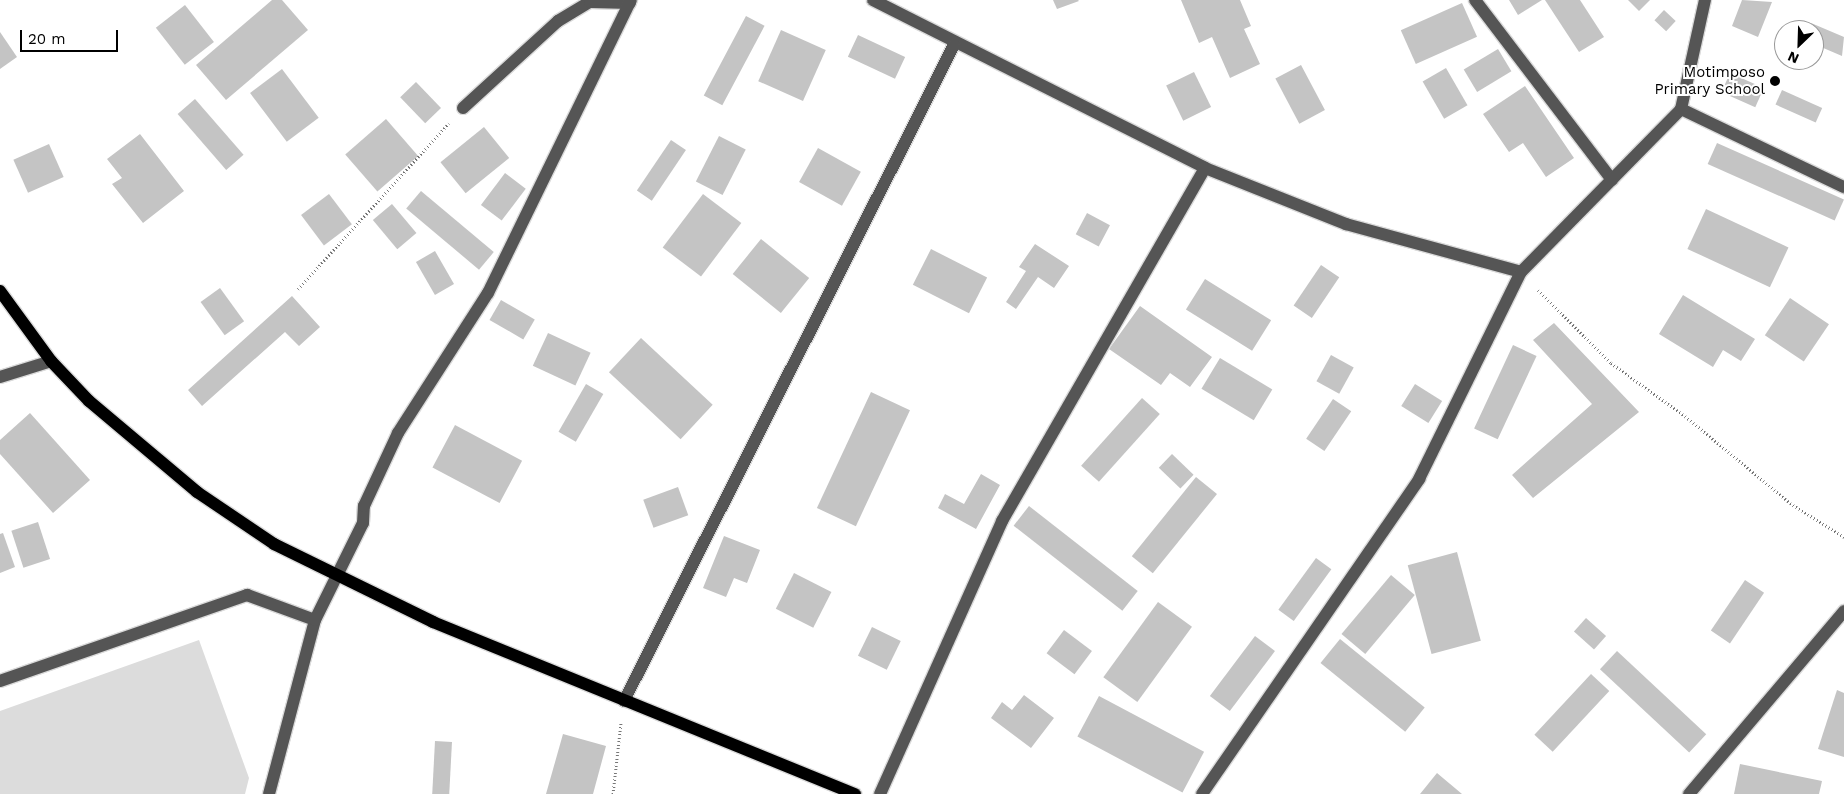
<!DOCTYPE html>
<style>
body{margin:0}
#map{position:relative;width:1844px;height:794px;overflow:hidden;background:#fff;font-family:"Work Sans",sans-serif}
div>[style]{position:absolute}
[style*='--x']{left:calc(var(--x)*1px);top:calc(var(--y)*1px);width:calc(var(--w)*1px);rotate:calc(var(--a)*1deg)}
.green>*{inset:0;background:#dcdcdc}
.building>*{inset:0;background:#c4c4c4;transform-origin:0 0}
.path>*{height:3px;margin-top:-1.5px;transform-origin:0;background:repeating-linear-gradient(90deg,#777 0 1px,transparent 0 3.5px)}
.roads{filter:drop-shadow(1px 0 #dbdbdb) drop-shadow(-1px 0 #dbdbdb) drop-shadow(0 1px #dbdbdb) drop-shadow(0 -1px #dbdbdb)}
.minor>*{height:12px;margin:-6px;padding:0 6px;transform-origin:6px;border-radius:6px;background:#555}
.major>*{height:12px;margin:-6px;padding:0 6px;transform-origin:6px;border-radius:6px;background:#000}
.dots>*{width:14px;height:14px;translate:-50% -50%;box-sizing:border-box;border:2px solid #fff;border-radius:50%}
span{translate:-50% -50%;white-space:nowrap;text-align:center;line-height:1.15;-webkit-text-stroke:4px #fff;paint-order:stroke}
.poi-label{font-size:15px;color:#000}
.right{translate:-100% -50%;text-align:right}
.north{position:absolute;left:1774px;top:20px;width:50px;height:50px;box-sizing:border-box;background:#fff;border:1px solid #999;border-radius:50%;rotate:204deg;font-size:14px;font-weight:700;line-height:20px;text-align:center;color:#000}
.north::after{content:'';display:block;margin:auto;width:18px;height:22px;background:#000;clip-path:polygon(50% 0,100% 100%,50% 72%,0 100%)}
.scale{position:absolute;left:20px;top:30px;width:98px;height:22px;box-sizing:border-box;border:2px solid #000;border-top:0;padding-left:6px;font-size:15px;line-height:18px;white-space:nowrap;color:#000;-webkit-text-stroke:4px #fff;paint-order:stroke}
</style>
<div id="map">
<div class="green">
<i style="clip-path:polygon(199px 640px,249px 778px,245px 794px,0 794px,0 711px)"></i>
</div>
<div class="building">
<i style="clip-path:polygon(272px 0,282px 0,308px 30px,226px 100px,196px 65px)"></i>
<i style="clip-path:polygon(1053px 0,1078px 0,1079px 1px,1057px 9px)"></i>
<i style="clip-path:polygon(1181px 0,1240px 0,1251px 26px,1244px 29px,1260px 64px,1230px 78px,1212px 37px,1199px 43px)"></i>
<i style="clip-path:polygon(1509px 0,1542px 0,1518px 15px)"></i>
<i style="clip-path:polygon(1545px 0,1580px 0,1604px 37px,1579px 52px)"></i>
<i style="clip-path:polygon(1628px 0,1650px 0,1639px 11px)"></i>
<i style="clip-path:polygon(1742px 0,1772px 2px,1758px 37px,1732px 26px)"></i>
<i style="left:1462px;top:3px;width:37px;height:67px;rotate:66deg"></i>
<i style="left:185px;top:5px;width:47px;height:37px;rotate:52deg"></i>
<i style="left:1664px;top:10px;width:16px;height:14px;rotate:43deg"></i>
<i style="left:746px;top:16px;width:21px;height:90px;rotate:28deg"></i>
<i style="clip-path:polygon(1811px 23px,1844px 37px,1842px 56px,1814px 44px,1814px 30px,1808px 30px)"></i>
<i style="left:781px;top:30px;width:49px;height:56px;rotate:24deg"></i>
<i style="clip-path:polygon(0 32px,17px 57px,0 69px)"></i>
<i style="left:858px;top:35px;width:52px;height:24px;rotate:25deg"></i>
<i style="left:1498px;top:49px;width:26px;height:40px;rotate:59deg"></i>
<i style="left:1301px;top:65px;width:51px;height:29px;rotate:62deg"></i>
<i style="left:1446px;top:68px;width:43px;height:27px;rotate:60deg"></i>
<i style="left:282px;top:69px;width:61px;height:40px;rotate:53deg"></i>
<i style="left:1194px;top:72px;width:39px;height:31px;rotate:64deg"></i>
<i style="left:1730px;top:73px;width:37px;height:21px;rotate:24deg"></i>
<i style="left:416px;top:82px;width:36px;height:22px;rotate:46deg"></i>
<i style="clip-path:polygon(1525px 86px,1574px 158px,1546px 177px,1523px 143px,1509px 152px,1483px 114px)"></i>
<i style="left:1782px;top:90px;width:44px;height:16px;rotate:24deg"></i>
<i style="left:195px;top:99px;width:74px;height:23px;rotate:49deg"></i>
<i style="left:386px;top:119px;width:49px;height:54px;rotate:49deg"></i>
<i style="left:484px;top:127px;width:40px;height:56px;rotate:51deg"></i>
<i style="clip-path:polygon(140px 134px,184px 191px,143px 223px,112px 184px,122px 178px,107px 159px)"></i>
<i style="left:719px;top:136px;width:30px;height:51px;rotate:27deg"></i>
<i style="left:671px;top:140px;width:18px;height:61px;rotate:34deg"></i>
<i style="left:1717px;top:143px;width:139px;height:23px;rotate:24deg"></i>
<i style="left:49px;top:144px;width:36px;height:39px;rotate:66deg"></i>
<i style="left:818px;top:148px;width:49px;height:39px;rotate:29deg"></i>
<i style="left:505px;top:173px;width:26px;height:40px;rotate:37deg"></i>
<i style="left:421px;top:191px;width:95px;height:23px;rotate:40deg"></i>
<i style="left:329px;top:194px;width:38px;height:35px;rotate:53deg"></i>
<i style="left:703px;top:194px;width:48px;height:67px;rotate:37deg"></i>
<i style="left:392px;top:204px;width:38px;height:25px;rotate:50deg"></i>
<i style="left:1706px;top:209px;width:91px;height:44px;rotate:25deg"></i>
<i style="left:1087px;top:213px;width:26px;height:24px;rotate:28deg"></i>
<i style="left:761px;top:239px;width:62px;height:45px;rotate:39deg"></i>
<i style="clip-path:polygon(1035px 244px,1069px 266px,1054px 288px,1038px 277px,1016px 309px,1006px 302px,1026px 271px,1019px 267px)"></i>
<i style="left:931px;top:249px;width:63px;height:40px;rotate:27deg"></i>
<i style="left:435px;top:251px;width:38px;height:22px;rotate:60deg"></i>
<i style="left:1321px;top:265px;width:22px;height:49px;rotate:34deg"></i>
<i style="left:1205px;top:279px;width:78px;height:36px;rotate:32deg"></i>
<i style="left:220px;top:288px;width:41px;height:24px;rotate:54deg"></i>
<i style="clip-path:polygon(1683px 295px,1755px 339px,1741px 361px,1723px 350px,1713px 367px,1659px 334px)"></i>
<i style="clip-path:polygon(292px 296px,320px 327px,299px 346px,285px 332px,202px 406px,188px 390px)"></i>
<i style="left:1790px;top:298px;width:47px;height:45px;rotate:34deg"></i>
<i style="left:501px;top:300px;width:39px;height:23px;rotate:30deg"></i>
<i style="clip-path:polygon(1140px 306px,1212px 357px,1190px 387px,1170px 373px,1161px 385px,1109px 349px)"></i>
<i style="clip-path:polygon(1554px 323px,1639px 412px,1533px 498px,1512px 475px,1592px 404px,1533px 340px)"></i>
<i style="left:548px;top:333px;width:47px;height:36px;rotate:25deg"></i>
<i style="left:641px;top:338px;width:98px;height:47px;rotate:43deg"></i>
<i style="left:1513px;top:345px;width:26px;height:92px;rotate:25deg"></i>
<i style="left:1331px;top:355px;width:26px;height:30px;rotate:29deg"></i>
<i style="left:1220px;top:358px;width:61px;height:36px;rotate:31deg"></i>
<i style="left:586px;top:384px;width:20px;height:55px;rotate:30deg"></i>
<i style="left:1415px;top:384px;width:32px;height:26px;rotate:32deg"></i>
<i style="left:871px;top:392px;width:43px;height:128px;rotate:25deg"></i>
<i style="left:1142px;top:398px;width:24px;height:91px;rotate:42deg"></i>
<i style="left:1333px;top:399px;width:22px;height:48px;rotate:34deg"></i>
<i style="clip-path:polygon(30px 413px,90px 480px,53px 513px,0 454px,0 440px)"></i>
<i style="left:455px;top:425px;width:76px;height:48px;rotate:28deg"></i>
<i style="left:1172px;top:454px;width:30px;height:19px;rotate:44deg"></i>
<i style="clip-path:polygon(981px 474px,1000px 485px,976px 529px,938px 508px,945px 494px,964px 504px)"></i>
<i style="left:1196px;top:477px;width:27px;height:102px;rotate:39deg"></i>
<i style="left:678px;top:487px;width:30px;height:37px;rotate:70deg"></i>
<i style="left:1029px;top:506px;width:138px;height:25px;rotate:38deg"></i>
<i style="left:38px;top:522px;width:39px;height:28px;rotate:72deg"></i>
<i style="clip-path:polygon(3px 533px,15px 567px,0 573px,0 534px)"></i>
<i style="clip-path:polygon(724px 536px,760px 550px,747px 583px,734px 578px,726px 597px,703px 588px)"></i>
<i style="left:1457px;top:552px;width:92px;height:51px;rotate:75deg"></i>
<i style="left:1316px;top:558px;width:19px;height:64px;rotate:36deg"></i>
<i style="left:794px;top:573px;width:42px;height:40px;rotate:27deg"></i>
<i style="left:1391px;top:575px;width:31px;height:77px;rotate:40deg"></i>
<i style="left:1745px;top:580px;width:23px;height:61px;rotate:34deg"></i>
<i style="left:1158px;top:602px;width:42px;height:93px;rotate:36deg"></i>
<i style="left:1586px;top:618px;width:27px;height:18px;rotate:42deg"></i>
<i style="left:872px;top:627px;width:32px;height:32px;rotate:26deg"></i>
<i style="left:1064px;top:630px;width:35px;height:29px;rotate:37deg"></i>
<i style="left:1255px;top:636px;width:25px;height:75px;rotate:37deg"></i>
<i style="left:1340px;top:639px;width:109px;height:31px;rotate:39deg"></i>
<i style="left:1617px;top:651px;width:122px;height:25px;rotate:43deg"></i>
<i style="left:1591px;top:674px;width:25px;height:83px;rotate:43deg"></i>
<i style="clip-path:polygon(1837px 690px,1844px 693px,1844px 757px,1818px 749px)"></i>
<i style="clip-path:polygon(1024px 695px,1054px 718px,1031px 748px,991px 718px,1002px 702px,1012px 710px)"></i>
<i style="left:1099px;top:696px;width:119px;height:46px;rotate:28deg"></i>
<i style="clip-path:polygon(563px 734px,606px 746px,593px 794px,546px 794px)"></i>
<i style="left:435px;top:741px;width:17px;height:53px;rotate:3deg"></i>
<i style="clip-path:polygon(1740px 764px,1822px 781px,1819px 794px,1734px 794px)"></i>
<i style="clip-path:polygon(1437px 773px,1462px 794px,1420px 794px)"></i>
</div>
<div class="path">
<i style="--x:298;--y:289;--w:224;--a:-47.7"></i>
<i style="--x:1538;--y:290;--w:103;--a:45"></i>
<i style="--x:1611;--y:363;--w:91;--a:35.6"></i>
<i style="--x:1685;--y:416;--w:136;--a:39.6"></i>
<i style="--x:1790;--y:503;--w:64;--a:32.2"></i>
<i style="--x:613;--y:794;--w:71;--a:-83.6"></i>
</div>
<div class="roads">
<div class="minor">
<i style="--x:873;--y:0;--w:372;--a:26.8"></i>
<i style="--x:1205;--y:168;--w:152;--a:21.7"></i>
<i style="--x:1346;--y:224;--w:181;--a:15.3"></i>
<i style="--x:1475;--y:0;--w:226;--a:52.7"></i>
<i style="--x:463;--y:108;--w:129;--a:-42.5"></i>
<i style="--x:558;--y:21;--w:37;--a:-31"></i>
<i style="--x:590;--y:2;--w:40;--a:1.4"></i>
<i style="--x:1681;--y:109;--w:181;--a:25.6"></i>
<i style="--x:0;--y:377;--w:53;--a:-17.4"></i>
<i style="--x:0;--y:681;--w:262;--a:-19.2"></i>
<i style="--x:247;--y:595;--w:72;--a:20.2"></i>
<i style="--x:624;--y:701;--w:734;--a:-63.3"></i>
<i style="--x:269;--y:794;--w:180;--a:-75.2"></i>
<i style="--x:315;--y:620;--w:108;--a:-63.7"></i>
<i style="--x:363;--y:523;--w:17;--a:-87"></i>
<i style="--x:364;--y:506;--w:81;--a:-65"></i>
<i style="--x:398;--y:433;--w:166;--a:-57.3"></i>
<i style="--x:488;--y:293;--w:326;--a:-64"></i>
<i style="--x:880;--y:794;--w:299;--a:-65.9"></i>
<i style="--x:1002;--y:521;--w:407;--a:-60.1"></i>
<i style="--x:1202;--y:794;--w:383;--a:-55.4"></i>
<i style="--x:1419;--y:479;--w:231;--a:-63.8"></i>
<i style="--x:1521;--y:272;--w:228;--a:-45.5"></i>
<i style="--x:1681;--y:109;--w:112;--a:-77.6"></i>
<i style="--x:1689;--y:794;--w:240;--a:-49.7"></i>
</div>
<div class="major">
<i style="--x:0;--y:291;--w:87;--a:53.9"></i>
<i style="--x:51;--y:361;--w:55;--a:46.5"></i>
<i style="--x:89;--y:401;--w:141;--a:40.1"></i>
<i style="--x:197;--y:492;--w:93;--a:34"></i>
<i style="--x:274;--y:544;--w:177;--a:26.1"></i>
<i style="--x:433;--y:622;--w:456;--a:22.2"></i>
</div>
</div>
<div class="dots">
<i style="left:1775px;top:81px;background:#000"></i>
</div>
<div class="poi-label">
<span class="right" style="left:1765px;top:81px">Motimposo<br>Primary School</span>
</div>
<div class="north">N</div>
<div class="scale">20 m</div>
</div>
